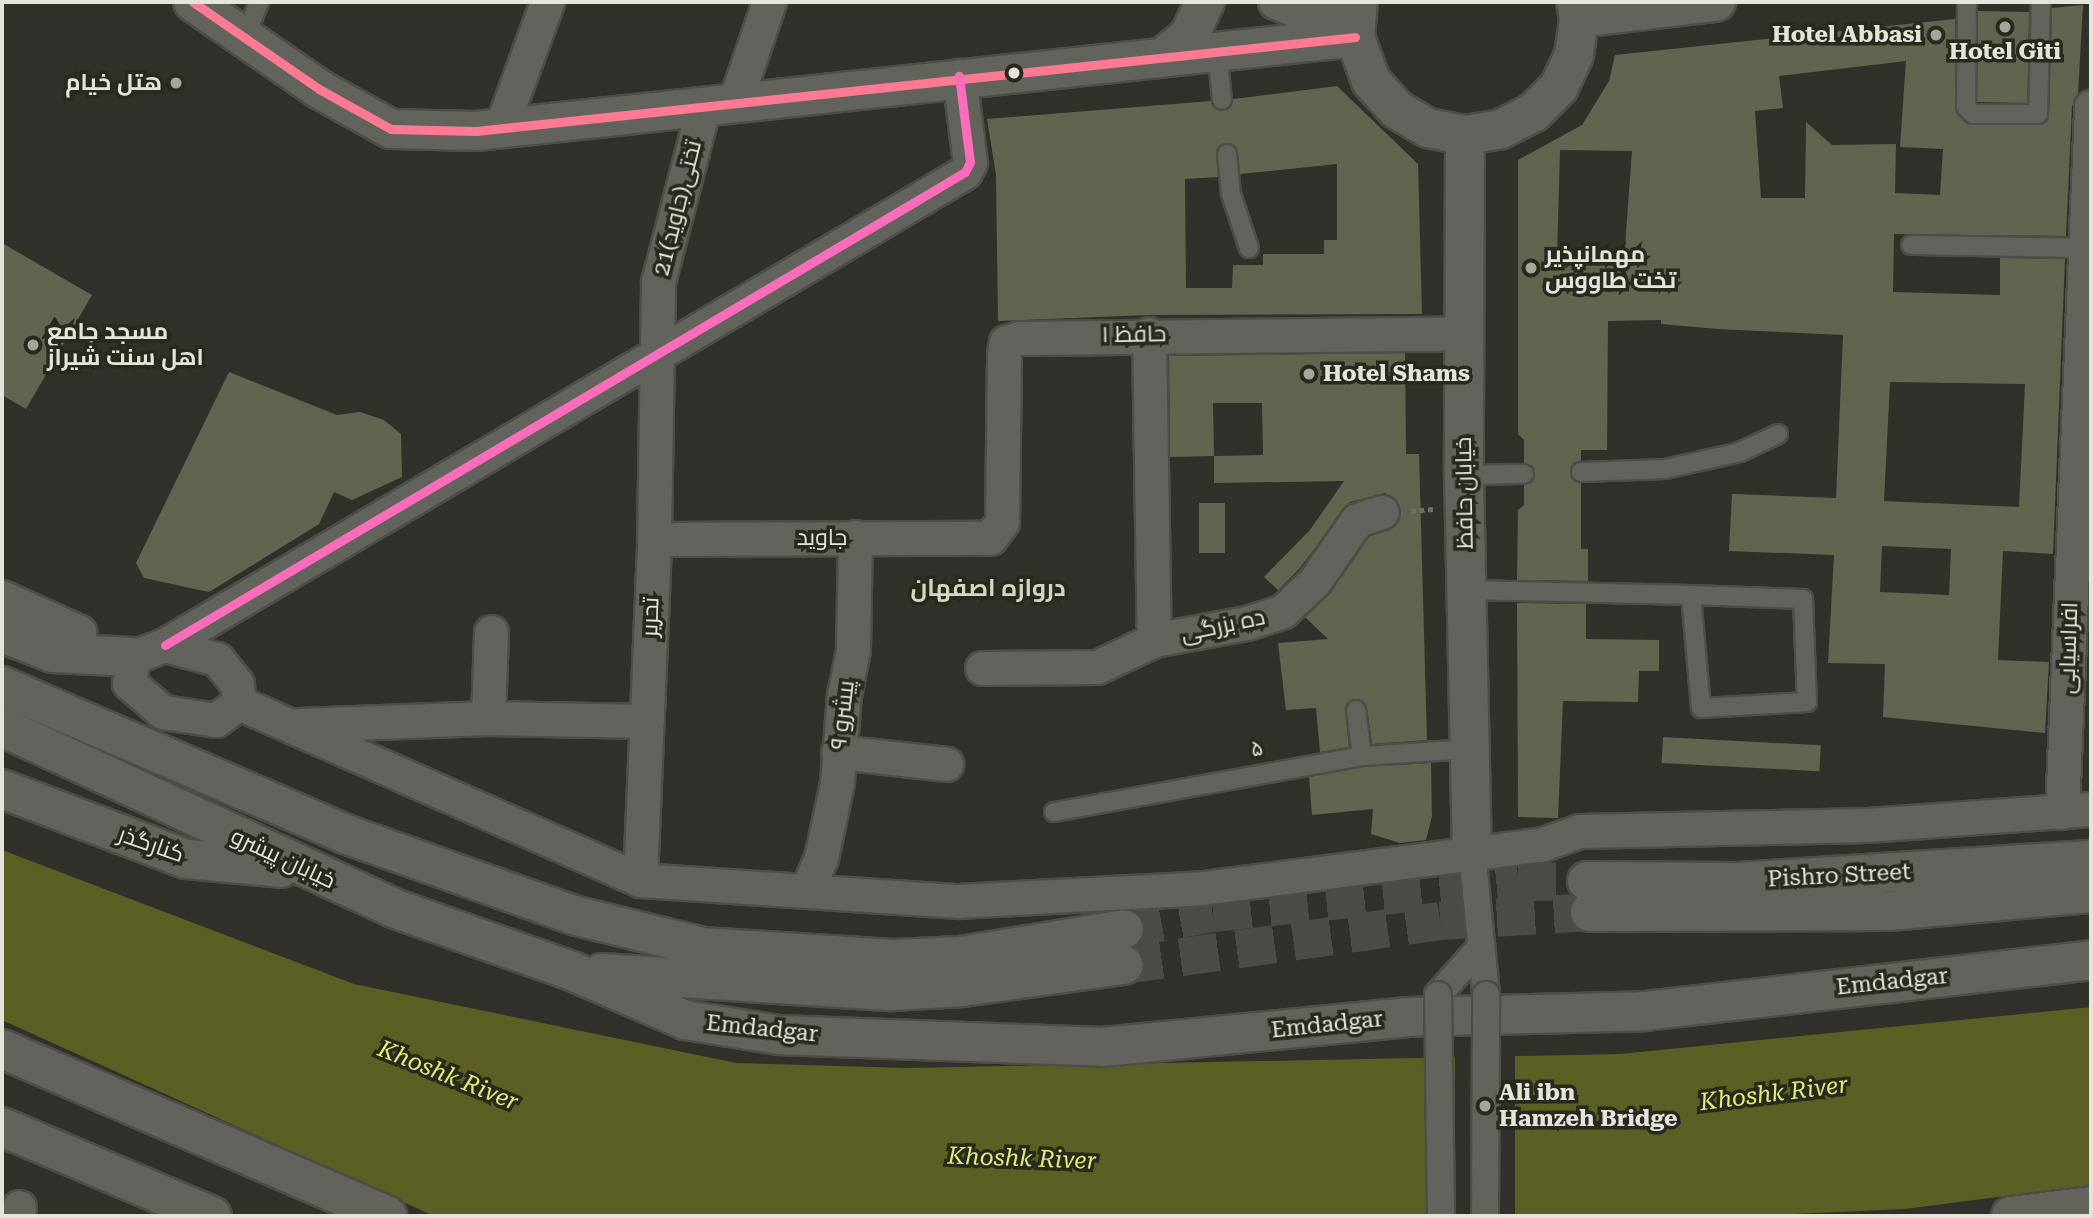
<!DOCTYPE html>
<meta charset="utf-8">
<style>
body{margin:0}
#map{position:relative;width:2093px;height:1218px;overflow:hidden;background:#30312a;font-family:"Roboto Serif",Cairo,serif}
div>[style]{position:absolute}
[style*='--x']{left:calc(var(--x)*1px);top:calc(var(--y)*1px);width:calc(var(--w)*1px);rotate:calc(var(--a)*1deg)}
.water>*{inset:0;background:#5b5f23}
.pier>*{inset:0;background:#30312a;transform-origin:0 0}
.building>*{inset:0;background:#626450;transform-origin:0 0}
.secondary-tunnel>*{height:38px;margin-top:-19px;transform-origin:0;background:repeating-linear-gradient(90deg,#4b4c45 0 38px,transparent 0 57px)}
.path>*{height:4.5px;margin-top:-2.25px;transform-origin:0;background:repeating-linear-gradient(90deg,#6d6d69 0 5px,transparent 0 8.5px)}
.roads{filter:drop-shadow(2px 0 #4c4e47) drop-shadow(-2px 0 #4c4e47) drop-shadow(0 2px #4c4e47) drop-shadow(0 -2px #4c4e47)}
.service>*{height:18px;margin:-9px;padding:0 9px;transform-origin:9px;border-radius:9px;background:#62635d}
.pedestrian>*{height:26px;margin:-13px;padding:0 13px;transform-origin:13px;border-radius:13px;background:#62635d}
.minor>*{height:33px;margin:-16.5px;padding:0 16.5px;transform-origin:16.5px;border-radius:16.5px;background:#62635d}
.tertiary>*{height:38px;margin:-19px;padding:0 19px;transform-origin:19px;border-radius:19px;background:#62635d}
.secondary>*{height:38px;margin:-19px;padding:0 19px;transform-origin:19px;border-radius:19px;background:#62635d}
.bridges{filter:drop-shadow(2px 0 #4c4e47) drop-shadow(-2px 0 #4c4e47) drop-shadow(0 2px #4c4e47) drop-shadow(0 -2px #4c4e47)}
.pedestrian-bridge>*{height:26px;margin:-13px;padding:0 13px;transform-origin:13px;border-radius:13px;background:#62635d}
.bus-1>*{height:9px;margin:-4.5px;padding:0 4.5px;transform-origin:4.5px;border-radius:4.5px;background:#fe7a93}
.bus-2>*{height:9px;margin:-4.5px;padding:0 4.5px;transform-origin:4.5px;border-radius:4.5px;background:#fb6dba}
.dots>*{width:19px;height:19px;translate:-50% -50%;box-sizing:border-box;border:4px solid #292a1d;border-radius:50%}
span{translate:-50% -50%;white-space:nowrap;text-align:center;line-height:1.15;-webkit-text-stroke:7px #292a1d;paint-order:stroke}
.poi-label{font-size:23px;color:#e3e5dc;font-weight:700}
.right{translate:-100% -50%;text-align:right}
.left{translate:0 -50%;text-align:left}
.street-label{font-size:23px;color:#e3e5dc}
.neighbourhood-label{font-size:24px;color:#d4d6c5;font-weight:700}
.water-label{font-size:24px;color:#e2ec78;font-style:italic}
.frame{position:absolute;inset:0;border:4px solid #e3e5dc;pointer-events:none}
</style>
<div id="map">
<div class="water">
<i style="clip-path:polygon(2px 850px,354px 984px,736px 1063px,908px 1068px,1620px 1054px,2091px 1007px,2091px 1185px,1905px 1209px,1751px 1216px,434px 1216px,2px 1020px)"></i>
</div>
<div class="pier">
<i style="left:1515px;top:1054px;width:162px;height:60px;rotate:90deg"></i>
</div>
<div class="building">
<i style="clip-path:polygon(evenodd,2083px 5px,2078px 94px,2072px 106px,2066px 236px,1894px 234px,1893px 292px,2000px 295px,2000px 258px,2065px 259px,2053px 554px,2003px 551px,1998px 660px,2049px 662px,2045px 733px,1883px 717px,1885px 664px,1828px 663px,1834px 555px,1729px 551px,1732px 494px,1836px 498px,1843px 335px,1718px 329px,1661px 324px,1661px 320px,1608px 321px,1607px 450px,1581px 450px,1581px 461px,1570px 472px,1581px 483px,1581px 549px,1588px 549px,1588px 581px,1517px 580px,1518px 510px,1524px 505px,1524px 485px,1535px 474px,1524px 463px,1524px 440px,1518px 434px,1518px 160px,1582px 125px,1609px 81px,1615px 55px,1955px 19px,1958px 115px,1973px 125px,2038px 125px,2049px 114px,2052px 8px,2083px 5px,1906px 61px,1900px 147px,1943px 149px,1940px 195px,1895px 193px,1896px 144px,1832px 145px,1806px 122px,1805px 198px,1761px 198px,1755px 111px,1783px 108px,1779px 76px,1906px 61px,2083px 5px,1560px 150px,1632px 151px,1624px 259px,1557px 258px,1560px 150px,2083px 5px,1890px 382px,2025px 384px,2019px 507px,1884px 501px,1890px 382px,2083px 5px,1882px 546px,1951px 549px,1949px 595px,1880px 592px,1882px 546px)"></i>
<i style="left:2029px;top:12px;width:91px;height:51px;rotate:91deg"></i>
<i style="clip-path:polygon(evenodd,1337px 86px,1418px 164px,1422px 314px,1149px 315px,998px 321px,996px 175px,987px 119px,1211px 101px,1222px 111px,1233px 99px,1337px 86px,1227px 143px,1237px 148px,1240px 174px,1337px 164px,1337px 240px,1324px 240px,1324px 254px,1263px 254px,1263px 265px,1233px 265px,1232px 288px,1186px 288px,1185px 179px,1218px 177px,1216px 150px,1227px 143px)"></i>
<i style="clip-path:polygon(2px 243px,92px 295px,26px 409px,2px 395px)"></i>
<i style="clip-path:polygon(evenodd,1405px 353px,1406px 454px,1419px 454px,1427px 740px,1372px 744px,1367px 708px,1355px 699px,1345px 711px,1349px 747px,1320px 752px,1316px 708px,1286px 710px,1278px 643px,1328px 639px,1305px 617px,1330px 593px,1369px 536px,1397px 524px,1400px 506px,1385px 493px,1350px 502px,1299px 569px,1278px 590px,1264px 577px,1310px 530px,1344px 481px,1214px 483px,1214px 456px,1170px 457px,1169px 356px,1405px 353px,1213px 403px,1262px 403px,1263px 455px,1214px 456px,1213px 403px)"></i>
<i style="clip-path:polygon(229px 372px,337px 415px,360px 412px,384px 420px,401px 434px,402px 477px,352px 500px,334px 492px,319px 524px,209px 592px,144px 578px,136px 563px)"></i>
<i style="left:1225px;top:503px;width:50px;height:26px;rotate:90deg"></i>
<i style="clip-path:polygon(1517px 603px,1586px 604px,1586px 639px,1659px 640px,1659px 671px,1639px 671px,1638px 702px,1563px 701px,1558px 818px,1518px 817px)"></i>
<i style="left:1663px;top:737px;width:158px;height:26px;rotate:3deg"></i>
<i style="clip-path:polygon(1431px 763px,1432px 816px,1426px 840px,1400px 843px,1371px 834px,1373px 809px,1312px 815px,1309px 777px,1363px 767px)"></i>
</div>
<div class="secondary-tunnel">
<i style="--x:1124;--y:929;--w:90;--a:-10.2"></i>
<i style="--x:1213;--y:913;--w:307;--a:-5.8"></i>
<i style="--x:1518;--y:882;--w:69;--a:-0.8"></i>
<i style="--x:1124;--y:965;--w:319;--a:-7.9"></i>
<i style="--x:1440;--y:921;--w:150;--a:-3.4"></i>
</div>
<div class="path">
<i style="--x:1411;--y:511;--w:22;--a:-5"></i>
</div>
<div class="roads">
<div class="service">
<i style="--x:1967;--y:2;--w:105;--a:90.5"></i>
<i style="--x:1966;--y:107;--w:10;--a:45"></i>
<i style="--x:1973;--y:114;--w:65;--a:0"></i>
<i style="--x:2038;--y:114;--w:112;--a:-88.5"></i>
<i style="--x:245;--y:37;--w:38;--a:-68"></i>
<i style="--x:1217;--y:50;--w:50;--a:84.3"></i>
<i style="--x:1227;--y:154;--w:40;--a:84.3"></i>
<i style="--x:1231;--y:194;--w:57;--a:71.6"></i>
<i style="--x:1911;--y:245;--w:175;--a:1"></i>
<i style="--x:1581;--y:472;--w:84;--a:-2"></i>
<i style="--x:1665;--y:469;--w:77;--a:-12.8"></i>
<i style="--x:1740;--y:452;--w:42;--a:-25.3"></i>
<i style="--x:1464;--y:475;--w:60;--a:-1"></i>
<i style="--x:1467;--y:590;--w:224;--a:1.3"></i>
<i style="--x:1691;--y:595;--w:112;--a:2"></i>
<i style="--x:1803;--y:599;--w:103;--a:87.8"></i>
<i style="--x:1807;--y:702;--w:106;--a:176.8"></i>
<i style="--x:1701;--y:708;--w:113;--a:-95.1"></i>
<i style="--x:1356;--y:710;--w:46;--a:82.6"></i>
<i style="--x:1054;--y:812;--w:313;--a:-10.3"></i>
<i style="--x:1362;--y:756;--w:109;--a:-3.7"></i>
</div>
<div class="pedestrian">
<i style="--x:1472;--y:851;--w:145;--a:84.4"></i>
<i style="--x:1438;--y:995;--w:63;--a:-48.2"></i>
</div>
<div class="minor">
<i style="--x:1275;--y:2;--w:30;--a:21"></i>
<i style="--x:1303;--y:13;--w:52;--a:-1.1"></i>
<i style="--x:735;--y:102;--w:106;--a:-71.2"></i>
<i style="--x:501;--y:128;--w:134;--a:-69.9"></i>
<i style="--x:1149;--y:334;--w:306;--a:89.1"></i>
<i style="--x:654;--y:539;--w:336;--a:-0.2"></i>
<i style="--x:990;--y:538;--w:20;--a:-53"></i>
<i style="--x:1002;--y:522;--w:169;--a:-89.3"></i>
<i style="--x:1004;--y:353;--w:11;--a:-80"></i>
<i style="--x:1006;--y:342;--w:14;--a:-17"></i>
<i style="--x:1019;--y:338;--w:444;--a:-0.6"></i>
<i style="--x:2;--y:597;--w:85;--a:24.4"></i>
<i style="--x:165;--y:645;--w:929;--a:-30.59"></i>
<i style="--x:965;--y:172;--w:11;--a:-63"></i>
<i style="--x:970;--y:162;--w:87;--a:-97.3"></i>
<i style="--x:165;--y:645;--w:54;--a:15.1"></i>
<i style="--x:217;--y:659;--w:32;--a:51"></i>
<i style="--x:237;--y:684;--w:19;--a:84"></i>
<i style="--x:239;--y:703;--w:29;--a:144"></i>
<i style="--x:216;--y:720;--w:54;--a:-171.4"></i>
<i style="--x:163;--y:712;--w:45;--a:-139.5"></i>
<i style="--x:129;--y:683;--w:26;--a:-81"></i>
<i style="--x:133;--y:657;--w:34;--a:-21"></i>
<i style="--x:982;--y:668;--w:115;--a:-0.5"></i>
<i style="--x:1097;--y:667;--w:63;--a:-25.3"></i>
<i style="--x:1154;--y:640;--w:95;--a:-10.4"></i>
<i style="--x:1247;--y:623;--w:38;--a:-18"></i>
<i style="--x:1283;--y:611;--w:42;--a:-43.1"></i>
<i style="--x:1314;--y:582;--w:75;--a:-55.3"></i>
<i style="--x:1357;--y:520;--w:26;--a:-18"></i>
<i style="--x:239;--y:703;--w:438;--a:23.8"></i>
<i style="--x:640;--y:880;--w:319;--a:3.8"></i>
<i style="--x:958;--y:901;--w:244;--a:-3"></i>
<i style="--x:1202;--y:888;--w:341;--a:-7.3"></i>
<i style="--x:1540;--y:845;--w:41;--a:-19.7"></i>
<i style="--x:1579;--y:831;--w:288;--a:-1.2"></i>
<i style="--x:1867;--y:825;--w:225;--a:-4.1"></i>
<i style="--x:488;--y:718;--w:86;--a:-88"></i>
<i style="--x:299;--y:725;--w:189;--a:-2.1"></i>
<i style="--x:488;--y:718;--w:159;--a:1.1"></i>
<i style="--x:838;--y:752;--w:109;--a:6.3"></i>
<i style="--x:2062;--y:812;--w:706;--a:-87.64"></i>
<i style="--x:640;--y:880;--w:341;--a:-87.6"></i>
<i style="--x:654;--y:539;--w:257;--a:-89.1"></i>
<i style="--x:658;--y:282;--w:183;--a:-75.4"></i>
<i style="--x:808;--y:888;--w:33;--a:-67"></i>
<i style="--x:821;--y:858;--w:77;--a:-78"></i>
<i style="--x:837;--y:783;--w:88;--a:-85.5"></i>
<i style="--x:844;--y:695;--w:46;--a:-78.7"></i>
<i style="--x:853;--y:650;--w:113;--a:-89"></i>
<i style="--x:18;--y:1216;--w:9;--a:-84"></i>
</div>
<div class="tertiary">
<i style="--x:193;--y:2;--w:153;--a:34.6"></i>
<i style="--x:319;--y:89;--w:82;--a:29.1"></i>
<i style="--x:391;--y:129;--w:85;--a:1.3"></i>
<i style="--x:476;--y:131;--w:884;--a:-6.1"></i>
<i style="--x:1358;--y:2;--w:35;--a:95"></i>
<i style="--x:1355;--y:37;--w:47;--a:70"></i>
<i style="--x:1371;--y:81;--w:38;--a:48"></i>
<i style="--x:1396;--y:109;--w:37;--a:31"></i>
<i style="--x:1428;--y:128;--w:38;--a:11"></i>
<i style="--x:1465;--y:135;--w:36;--a:-9"></i>
<i style="--x:1501;--y:129;--w:36;--a:-27"></i>
<i style="--x:1533;--y:113;--w:37;--a:-45"></i>
<i style="--x:1559;--y:87;--w:35;--a:-65"></i>
<i style="--x:1574;--y:55;--w:37;--a:-82"></i>
<i style="--x:1579;--y:18;--w:16;--a:-101"></i>
<i style="--x:1579;--y:18;--w:138;--a:-6.7"></i>
<i style="--x:1167;--y:54;--w:28;--a:-39"></i>
<i style="--x:1189;--y:36;--w:38;--a:-65"></i>
<i style="--x:1465;--y:135;--w:340;--a:90.2"></i>
<i style="--x:1464;--y:475;--w:376;--a:88.8"></i>
</div>
<div class="secondary">
<i style="--x:2;--y:633;--w:55;--a:21.4"></i>
<i style="--x:53;--y:653;--w:80;--a:2.9"></i>
<i style="--x:2;--y:686;--w:374;--a:23.3"></i>
<i style="--x:345;--y:834;--w:246;--a:19.5"></i>
<i style="--x:577;--y:916;--w:130;--a:13.8"></i>
<i style="--x:703;--y:947;--w:191;--a:3.6"></i>
<i style="--x:894;--y:959;--w:66;--a:-2.6"></i>
<i style="--x:960;--y:956;--w:166;--a:-9.3"></i>
<i style="--x:2;--y:727;--w:434;--a:24.8"></i>
<i style="--x:396;--y:909;--w:187;--a:19.4"></i>
<i style="--x:572;--y:971;--w:123;--a:23.4"></i>
<i style="--x:685;--y:1020;--w:95;--a:9.1"></i>
<i style="--x:779;--y:1035;--w:324;--a:2.1"></i>
<i style="--x:1103;--y:1047;--w:305;--a:-5.6"></i>
<i style="--x:1407;--y:1017;--w:238;--a:-1.4"></i>
<i style="--x:1645;--y:1011;--w:449;--a:-6.5"></i>
<i style="--x:2;--y:789;--w:197;--a:20.8"></i>
<i style="--x:186;--y:859;--w:95;--a:5.4"></i>
<i style="--x:1587;--y:881;--w:151;--a:0.4"></i>
<i style="--x:1738;--y:882;--w:354;--a:-3.6"></i>
<i style="--x:1590;--y:912;--w:299;--a:-0.2"></i>
<i style="--x:1889;--y:911;--w:203;--a:-5.1"></i>
<i style="--x:602;--y:973;--w:290;--a:3.6"></i>
<i style="--x:891;--y:991;--w:72;--a:-3.2"></i>
<i style="--x:963;--y:987;--w:162;--a:-7.8"></i>
<i style="--x:2;--y:1049;--w:420;--a:23.4"></i>
<i style="--x:2;--y:1127;--w:228;--a:23"></i>
<i style="--x:2011;--y:1216;--w:81;--a:-7.1"></i>
</div>
</div>
<div class="bridges">
<div class="pedestrian-bridge">
<i style="--x:1438;--y:995;--w:221;--a:89.2"></i>
<i style="--x:1485;--y:1216;--w:221;--a:-89.7"></i>
</div>
</div>
<div class="bus-1">
<i style="--x:193;--y:2;--w:153;--a:34.6"></i>
<i style="--x:319;--y:89;--w:82;--a:29.1"></i>
<i style="--x:391;--y:129;--w:85;--a:1.3"></i>
<i style="--x:476;--y:131;--w:884;--a:-6.1"></i>
</div>
<div class="bus-2">
<i style="--x:165;--y:645;--w:929;--a:-30.59"></i>
<i style="--x:965;--y:172;--w:11;--a:-63"></i>
<i style="--x:970;--y:162;--w:87;--a:-97.3"></i>
</div>
<div class="dots">
<i style="left:2005px;top:27px;background:#a4a69e"></i>
<i style="left:1936px;top:35px;background:#a4a69e"></i>
<i style="left:1014px;top:73px;background:#e3e5dc"></i>
<i style="left:176px;top:83px;background:#a4a69e"></i>
<i style="left:1531px;top:268px;background:#a4a69e"></i>
<i style="left:33px;top:345px;background:#a4a69e"></i>
<i style="left:1309px;top:374px;background:#a4a69e"></i>
<i style="left:1485px;top:1106px;background:#a4a69e"></i>
</div>
<div class="poi-label">
<span class="right" style="left:1922px;top:35px">Hotel Abbasi</span>
<span style="left:2005px;top:52px">Hotel Giti</span>
<span class="right" style="left:162px;top:83px">هتل خیام</span>
<span class="left" style="left:1545px;top:268px">مهمانپذیر<br>تخت طاووس</span>
<span class="left" style="left:47px;top:345px">مسجد جامع<br>اهل سنت شیراز</span>
<span class="left" style="left:1323px;top:374px">Hotel Shams</span>
<span class="left" style="left:1499px;top:1106px">Ali ibn<br>Hamzeh Bridge</span>
</div>
<div class="street-label">
<span style="left:678px;top:208px;rotate:-76deg">21تختی(جاوید)</span>
<span style="left:1134px;top:335px;rotate:-1deg">حافظ ۱</span>
<span style="left:1465px;top:493px;rotate:-91deg">خیابان حافظ</span>
<span style="left:822px;top:538px">جاوید</span>
<span style="left:651px;top:617px;rotate:-88deg">تحریر</span>
<span style="left:1223px;top:626px;rotate:-12deg">ده بزرگی</span>
<span style="left:2069px;top:648px;rotate:-88deg">افراسیابی</span>
<span style="left:843px;top:715px;rotate:-83deg">پیشرو ۹</span>
<span style="left:1257px;top:749px;rotate:-10deg">۵</span>
<span style="left:151px;top:845px;rotate:19deg">کنارگذر</span>
<span style="left:283px;top:859px;rotate:25deg">خیابان پیشرو</span>
<span style="left:1839px;top:876px;rotate:-3deg">Pishro Street</span>
<span style="left:1892px;top:982px;rotate:-6deg">Emdadgar</span>
<span style="left:1327px;top:1025px;rotate:-6deg">Emdadgar</span>
<span style="left:762px;top:1029px;rotate:6deg">Emdadgar</span>
</div>
<div class="neighbourhood-label">
<span style="left:988px;top:589px">دروازه اصفهان</span>
</div>
<div class="water-label">
<span style="left:448px;top:1076px;rotate:22deg">Khoshk River</span>
<span style="left:1774px;top:1094px;rotate:-7deg">Khoshk River</span>
<span style="left:1022px;top:1159px;rotate:2deg">Khoshk River</span>
</div>
<div class="frame"></div>
</div>
